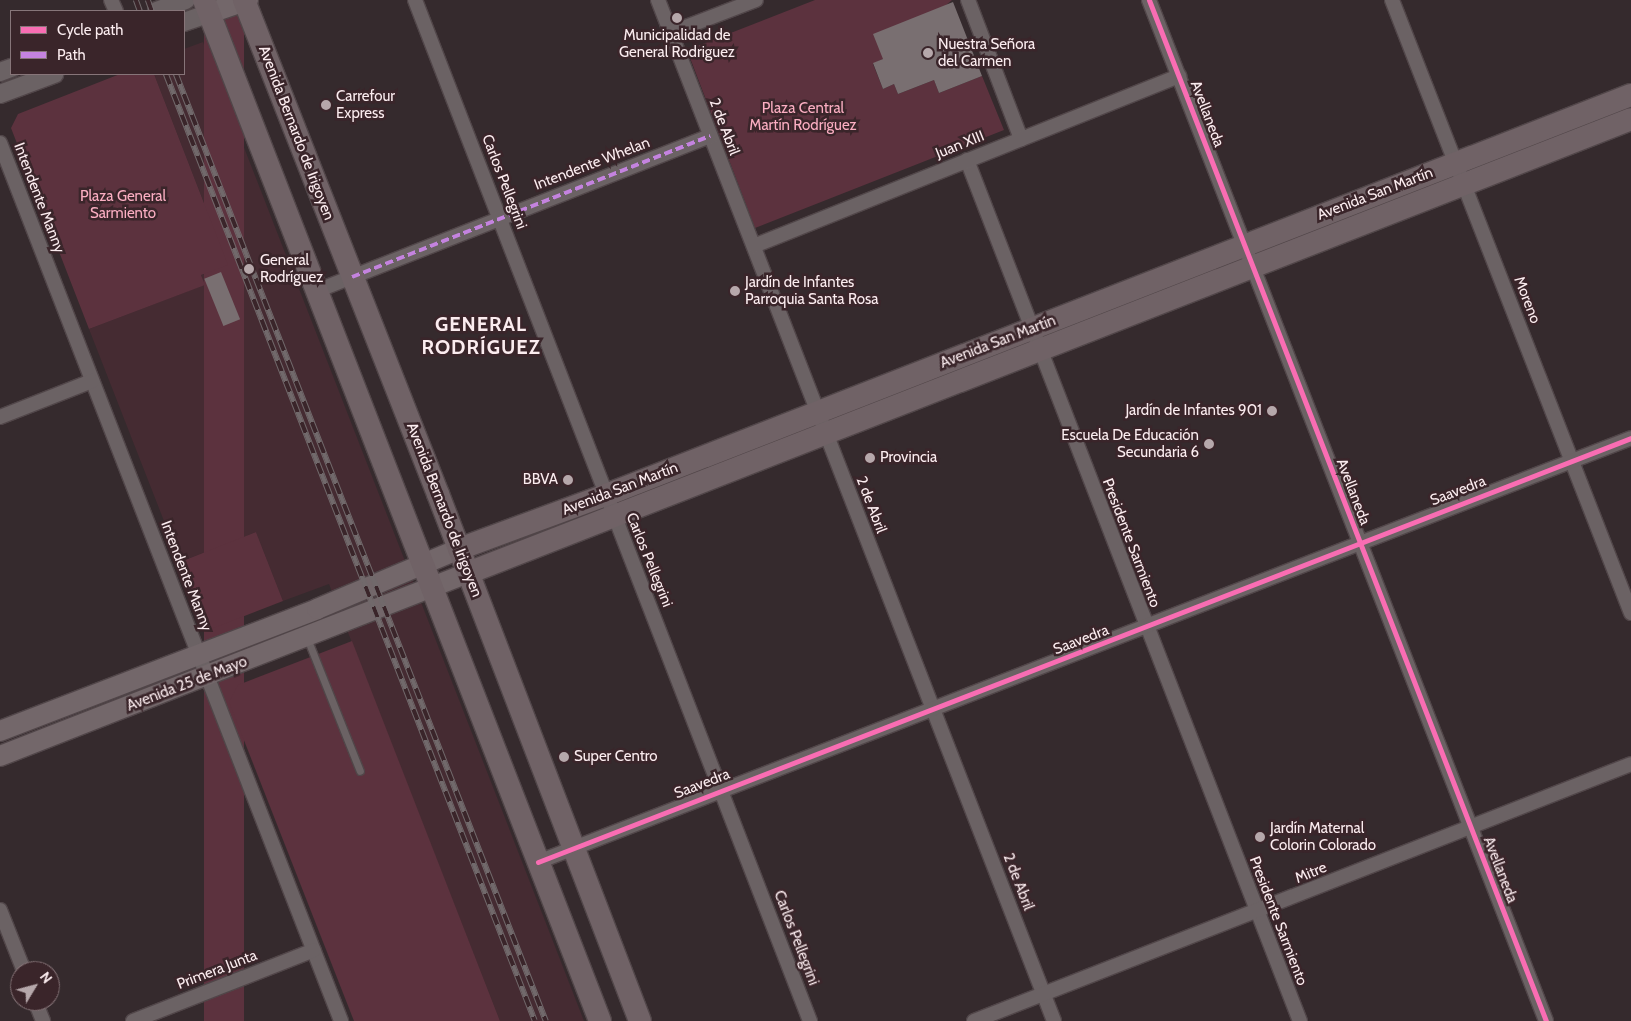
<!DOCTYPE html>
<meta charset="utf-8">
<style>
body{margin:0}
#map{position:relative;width:1631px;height:1021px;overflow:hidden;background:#352a2d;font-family:Cabin,sans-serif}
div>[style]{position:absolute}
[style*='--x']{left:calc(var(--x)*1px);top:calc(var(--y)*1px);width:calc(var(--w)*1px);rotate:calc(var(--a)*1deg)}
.built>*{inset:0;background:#452b32}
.green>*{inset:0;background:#5c323e;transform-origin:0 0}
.building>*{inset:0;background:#796f71;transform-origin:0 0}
.roads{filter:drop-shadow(1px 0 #514649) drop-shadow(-1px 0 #514649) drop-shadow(0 1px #514649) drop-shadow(0 -1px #514649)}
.service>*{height:7px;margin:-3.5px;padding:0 3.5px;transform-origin:3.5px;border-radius:3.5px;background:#6b6264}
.minor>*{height:14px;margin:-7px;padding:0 7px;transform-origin:7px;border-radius:7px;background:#6b6264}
.tertiary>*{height:18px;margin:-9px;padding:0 9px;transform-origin:9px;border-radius:9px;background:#6b6264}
.secondary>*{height:20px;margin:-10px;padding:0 10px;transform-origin:10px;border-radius:10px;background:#73676a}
.primary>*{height:22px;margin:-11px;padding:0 11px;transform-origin:11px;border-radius:11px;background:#706266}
.rail>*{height:5.5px;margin-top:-2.75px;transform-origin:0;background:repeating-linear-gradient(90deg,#3a252a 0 11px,#71696b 0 22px);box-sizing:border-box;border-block:1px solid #71696b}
.quiet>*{height:4px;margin-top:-2px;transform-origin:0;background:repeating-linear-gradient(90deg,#c483df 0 8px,transparent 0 12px)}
.cycleway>*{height:5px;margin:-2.5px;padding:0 2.5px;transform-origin:2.5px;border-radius:2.5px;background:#f96db3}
.dots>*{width:14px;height:14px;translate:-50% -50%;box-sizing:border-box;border:2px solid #3a252a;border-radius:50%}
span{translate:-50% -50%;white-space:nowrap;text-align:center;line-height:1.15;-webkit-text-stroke:5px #3a252a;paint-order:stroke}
.poi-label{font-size:15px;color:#fbecef}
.left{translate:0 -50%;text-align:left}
.right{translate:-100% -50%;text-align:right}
.park-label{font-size:15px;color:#fbaec2}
.street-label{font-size:15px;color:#fbecef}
.district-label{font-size:20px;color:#fbecef;font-weight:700;letter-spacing:1px}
.legend{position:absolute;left:10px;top:10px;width:175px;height:65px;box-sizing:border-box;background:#3a252a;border:1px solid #877579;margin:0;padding:6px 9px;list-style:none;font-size:15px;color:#fbecef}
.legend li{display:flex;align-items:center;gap:10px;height:25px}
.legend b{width:25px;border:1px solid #877579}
.north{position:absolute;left:10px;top:961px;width:50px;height:50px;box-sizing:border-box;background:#3a252a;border:1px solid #877579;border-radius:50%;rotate:53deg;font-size:14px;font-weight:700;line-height:20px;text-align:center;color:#fbecef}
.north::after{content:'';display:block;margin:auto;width:18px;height:22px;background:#b6a8ab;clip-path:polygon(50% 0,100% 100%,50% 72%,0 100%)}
</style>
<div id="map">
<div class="built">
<i style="clip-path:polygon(203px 42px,584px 1021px,500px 1021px,329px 584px,283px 601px,256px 532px,180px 562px,89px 329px,204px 285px,201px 275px,228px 265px,154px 74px,184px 74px,184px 49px)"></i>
</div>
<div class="green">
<i style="left:204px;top:0;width:40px;height:1095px"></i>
<i style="clip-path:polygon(815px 0,952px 0,883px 59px,873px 64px,883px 89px,894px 84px,898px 94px,934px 80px,939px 93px,982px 76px,1004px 130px,755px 228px,687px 50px)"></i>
<i style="clip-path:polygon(120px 74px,154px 74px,228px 265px,201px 275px,205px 285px,89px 329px,11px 128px,18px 114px)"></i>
<i style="clip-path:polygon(256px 532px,283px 601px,211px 629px,205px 627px,180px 562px)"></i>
<i style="clip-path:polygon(352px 641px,500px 1021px,354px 1021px,229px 702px,238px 685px)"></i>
</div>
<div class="building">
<i style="clip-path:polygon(953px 2px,982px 76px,939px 93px,934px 80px,898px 94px,894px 84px,883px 89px,873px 63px,883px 59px,873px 34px)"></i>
<i style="left:221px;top:272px;width:51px;height:18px;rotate:68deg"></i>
</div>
<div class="roads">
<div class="service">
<i style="--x:307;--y:638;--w:143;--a:68.3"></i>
</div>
<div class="minor">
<i style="--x:111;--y:0;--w:12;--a:66"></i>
<i style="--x:415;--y:0;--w:1095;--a:68.85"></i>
<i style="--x:658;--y:0;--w:1095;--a:68.8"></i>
<i style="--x:968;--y:0;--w:149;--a:69.1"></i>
<i style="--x:1149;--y:0;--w:1095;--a:68.75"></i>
<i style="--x:1392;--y:0;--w:658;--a:68.7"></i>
<i style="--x:670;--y:33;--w:92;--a:-21"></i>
<i style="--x:0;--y:143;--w:942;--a:68.77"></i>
<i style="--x:967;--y:160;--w:923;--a:68.86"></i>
<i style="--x:754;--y:246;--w:458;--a:-21.8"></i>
<i style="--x:319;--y:290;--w:420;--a:-21.5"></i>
<i style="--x:0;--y:417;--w:99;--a:-21.4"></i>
<i style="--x:538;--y:862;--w:1172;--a:-21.2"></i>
<i style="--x:0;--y:910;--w:66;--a:68.5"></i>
<i style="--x:35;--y:1001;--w:22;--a:68"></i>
<i style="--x:133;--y:1021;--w:194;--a:-21.4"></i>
<i style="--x:974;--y:1021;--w:705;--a:-21.36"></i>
</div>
<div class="tertiary">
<i style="--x:157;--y:11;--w:31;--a:-21"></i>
<i style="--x:184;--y:22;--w:28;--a:-19"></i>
<i style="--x:0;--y:72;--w:12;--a:-20"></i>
<i style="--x:0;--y:94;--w:58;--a:-20.3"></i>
</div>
<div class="secondary">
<i style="--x:210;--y:13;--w:40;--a:-18.9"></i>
<i style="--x:0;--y:731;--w:340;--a:-21"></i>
<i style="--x:317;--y:609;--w:154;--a:-22.9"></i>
<i style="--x:0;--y:756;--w:503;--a:-21.36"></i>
</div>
<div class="primary">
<i style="--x:204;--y:0;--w:1095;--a:68.8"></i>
<i style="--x:244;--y:0;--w:531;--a:68.56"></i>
<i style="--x:438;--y:494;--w:564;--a:69.03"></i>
<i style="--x:459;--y:549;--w:157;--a:-20.2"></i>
<i style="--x:606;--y:495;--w:1100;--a:-21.32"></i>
<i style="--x:468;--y:573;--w:1248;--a:-21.32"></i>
</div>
</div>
<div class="rail">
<i style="--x:136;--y:0;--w:12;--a:70"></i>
<i style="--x:148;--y:0;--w:12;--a:70"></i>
<i style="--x:166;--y:74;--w:1016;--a:68.71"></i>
<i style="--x:176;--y:74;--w:1017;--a:68.66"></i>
</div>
<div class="quiet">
<i style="--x:352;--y:277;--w:385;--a:-21.5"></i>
</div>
<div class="cycleway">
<i style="--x:1149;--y:0;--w:1095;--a:68.75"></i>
<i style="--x:538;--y:862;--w:1172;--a:-21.2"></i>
</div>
<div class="dots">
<i style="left:677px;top:18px;background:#b6a8ab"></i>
<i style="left:928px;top:53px;background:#b6a8ab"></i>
<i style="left:326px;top:105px;background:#b6a8ab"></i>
<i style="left:249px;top:269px;background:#b6a8ab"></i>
<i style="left:735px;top:291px;background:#b6a8ab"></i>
<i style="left:1272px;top:411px;background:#b6a8ab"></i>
<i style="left:1209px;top:444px;background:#b6a8ab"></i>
<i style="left:870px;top:458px;background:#b6a8ab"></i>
<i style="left:568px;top:480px;background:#b6a8ab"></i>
<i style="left:564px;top:757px;background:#b6a8ab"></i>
<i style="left:1260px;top:837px;background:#b6a8ab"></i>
</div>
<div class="poi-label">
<span style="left:677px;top:44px">Municipalidad de<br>General Rodriguez</span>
<span class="left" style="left:938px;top:53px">Nuestra Señora<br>del Carmen</span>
<span class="left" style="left:336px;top:105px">Carrefour<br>Express</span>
<span class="left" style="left:260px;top:269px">General<br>Rodríguez</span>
<span class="left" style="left:745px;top:291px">Jardín de Infantes<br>Parroquia Santa Rosa</span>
<span class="right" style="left:1262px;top:411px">Jardín de Infantes 901</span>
<span class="right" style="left:1199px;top:444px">Escuela De Educación<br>Secundaria 6</span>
<span class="left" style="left:880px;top:458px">Provincia</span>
<span class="right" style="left:558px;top:480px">BBVA</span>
<span class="left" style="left:574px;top:757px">Super Centro</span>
<span class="left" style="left:1270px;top:837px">Jardín Maternal<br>Colorin Colorado</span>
</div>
<div class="park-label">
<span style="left:803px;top:117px">Plaza Central<br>Martín Rodríguez</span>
<span style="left:123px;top:205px">Plaza General<br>Sarmiento</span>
</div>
<div class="street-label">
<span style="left:1207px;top:114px;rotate:69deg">Avellaneda</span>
<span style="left:724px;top:127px;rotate:69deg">2 de Abril</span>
<span style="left:296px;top:133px;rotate:69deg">Avenida Bernardo de Irigoyen</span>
<span style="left:960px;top:145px;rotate:-22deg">Juan XIII</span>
<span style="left:592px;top:164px;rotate:-21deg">Intendente Whelan</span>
<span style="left:504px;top:182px;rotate:69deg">Carlos Pellegrini</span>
<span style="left:1375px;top:194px;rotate:-21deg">Avenida San Martín</span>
<span style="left:39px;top:198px;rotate:69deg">Intendente Manny</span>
<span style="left:1527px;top:300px;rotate:69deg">Moreno</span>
<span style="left:998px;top:342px;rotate:-21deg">Avenida San Martín</span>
<span style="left:620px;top:489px;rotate:-21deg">Avenida San Martín</span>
<span style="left:1458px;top:491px;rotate:-21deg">Saavedra</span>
<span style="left:1353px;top:492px;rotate:69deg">Avellaneda</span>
<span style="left:871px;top:505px;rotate:69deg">2 de Abril</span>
<span style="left:444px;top:510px;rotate:69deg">Avenida Bernardo de Irigoyen</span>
<span style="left:1131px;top:543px;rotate:69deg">Presidente Sarmiento</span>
<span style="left:649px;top:560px;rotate:68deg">Carlos Pellegrini</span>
<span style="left:186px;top:576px;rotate:69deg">Intendente Manny</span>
<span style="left:1081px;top:640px;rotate:-21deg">Saavedra</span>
<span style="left:187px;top:684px;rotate:-21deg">Avenida 25 de Mayo</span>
<span style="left:702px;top:784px;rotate:-21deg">Saavedra</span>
<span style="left:1500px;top:870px;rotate:69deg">Avellaneda</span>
<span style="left:1311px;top:873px;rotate:-22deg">Mitre</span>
<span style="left:1018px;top:882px;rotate:69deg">2 de Abril</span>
<span style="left:1278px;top:921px;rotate:69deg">Presidente Sarmiento</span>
<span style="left:796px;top:938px;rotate:69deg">Carlos Pellegrini</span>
<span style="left:217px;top:970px;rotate:-21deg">Primera Junta</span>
</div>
<div class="district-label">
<span style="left:481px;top:336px">GENERAL<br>RODRÍGUEZ</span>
</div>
<ul class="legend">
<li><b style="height:6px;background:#f96db3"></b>Cycle path</li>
<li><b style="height:6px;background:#c483df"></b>Path</li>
</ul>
<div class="north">N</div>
</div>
